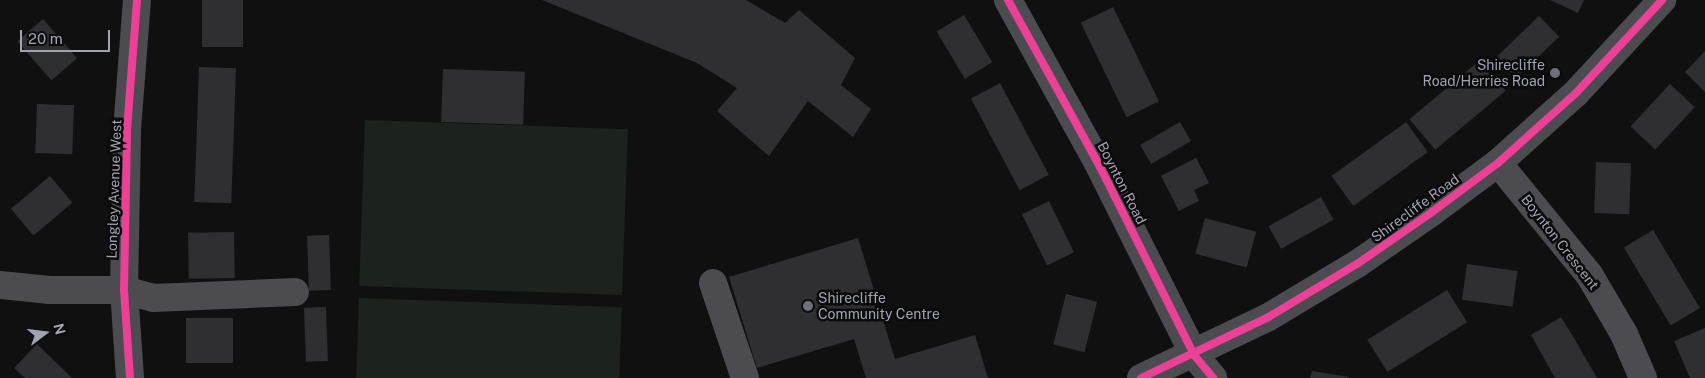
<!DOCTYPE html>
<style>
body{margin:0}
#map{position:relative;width:1705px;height:378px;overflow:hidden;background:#101011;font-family:"Public Sans",sans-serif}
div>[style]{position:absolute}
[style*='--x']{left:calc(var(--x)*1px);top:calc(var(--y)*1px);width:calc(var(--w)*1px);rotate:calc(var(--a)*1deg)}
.green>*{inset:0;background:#1c221e;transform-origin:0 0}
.building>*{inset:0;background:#2f2f31;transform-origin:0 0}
.minor>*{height:28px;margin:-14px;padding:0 14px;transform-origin:14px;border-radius:14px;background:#4b4b50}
.cycleway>*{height:8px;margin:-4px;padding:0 4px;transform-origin:4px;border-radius:4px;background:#ea4096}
.dots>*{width:14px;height:14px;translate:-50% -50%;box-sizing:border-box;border:2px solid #0b0b0c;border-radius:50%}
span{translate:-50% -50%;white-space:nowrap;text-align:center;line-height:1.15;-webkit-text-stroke:5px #0b0b0c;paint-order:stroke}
.poi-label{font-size:14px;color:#a1a3b2}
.right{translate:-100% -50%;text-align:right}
.left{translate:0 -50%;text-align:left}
.street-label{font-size:14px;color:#a1a3b2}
.north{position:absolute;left:20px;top:308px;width:50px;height:50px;-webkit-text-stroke:4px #0b0b0c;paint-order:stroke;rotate:75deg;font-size:14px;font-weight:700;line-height:20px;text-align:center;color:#a1a3b2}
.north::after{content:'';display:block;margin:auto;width:18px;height:22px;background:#a1a3b2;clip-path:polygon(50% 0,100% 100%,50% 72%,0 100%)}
.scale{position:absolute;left:20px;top:30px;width:90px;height:22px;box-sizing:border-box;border:2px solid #a1a3b2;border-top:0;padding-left:6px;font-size:15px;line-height:18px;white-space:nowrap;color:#a1a3b2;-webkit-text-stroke:4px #0b0b0c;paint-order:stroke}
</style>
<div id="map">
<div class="green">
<i style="left:365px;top:120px;width:263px;height:166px;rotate:2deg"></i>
<i style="left:359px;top:298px;width:263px;height:80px;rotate:2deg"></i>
</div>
<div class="building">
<i style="left:202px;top:0;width:41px;height:47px"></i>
<i style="clip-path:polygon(542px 0,746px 0,785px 23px,799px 10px,855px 58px,841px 85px,871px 109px,853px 137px,808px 101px,769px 156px,717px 111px,737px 88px,697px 63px)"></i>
<i style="clip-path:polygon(1550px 0,1584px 0,1578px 13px)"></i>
<i style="left:1113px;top:7px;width:105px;height:36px;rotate:64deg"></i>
<i style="left:964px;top:15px;width:55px;height:32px;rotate:59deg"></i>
<i style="left:1539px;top:16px;width:29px;height:59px;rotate:46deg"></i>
<i style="left:43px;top:19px;width:52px;height:34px;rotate:49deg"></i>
<i style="clip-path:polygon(1705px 51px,1705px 92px,1685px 72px)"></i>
<i style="left:1480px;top:60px;width:40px;height:92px;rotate:50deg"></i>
<i style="left:199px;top:67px;width:37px;height:135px;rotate:2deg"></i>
<i style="left:443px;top:69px;width:82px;height:53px;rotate:2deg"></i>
<i style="left:1000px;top:83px;width:104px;height:33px;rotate:62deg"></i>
<i style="left:1670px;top:84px;width:34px;height:58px;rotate:43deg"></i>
<i style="left:37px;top:104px;width:37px;height:49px;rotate:2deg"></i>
<i style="left:1180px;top:122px;width:22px;height:46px;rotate:60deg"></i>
<i style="left:1406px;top:122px;width:37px;height:92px;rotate:54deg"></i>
<i style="clip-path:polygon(1196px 158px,1209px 183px,1194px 190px,1199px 201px,1179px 211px,1161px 176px)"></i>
<i style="left:1596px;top:162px;width:35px;height:51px;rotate:2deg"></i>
<i style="left:50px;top:176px;width:35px;height:51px;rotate:50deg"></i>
<i style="left:1321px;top:197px;width:26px;height:60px;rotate:61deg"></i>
<i style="left:1049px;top:201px;width:57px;height:30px;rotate:64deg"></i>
<i style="left:1205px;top:218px;width:53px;height:37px;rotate:15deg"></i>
<i style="left:1653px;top:230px;width:91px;height:34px;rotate:59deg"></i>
<i style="left:234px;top:232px;width:46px;height:46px;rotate:89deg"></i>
<i style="left:329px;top:235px;width:55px;height:22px;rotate:88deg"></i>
<i style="clip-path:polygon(858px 238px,895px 359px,975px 335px,988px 378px,866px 378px,854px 339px,757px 368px,729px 277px)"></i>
<i style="left:1467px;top:264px;width:51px;height:36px;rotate:8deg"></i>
<i style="left:1447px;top:290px;width:38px;height:94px;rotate:58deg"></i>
<i style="left:1066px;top:294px;width:32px;height:52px;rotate:14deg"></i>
<i style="left:326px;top:307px;width:54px;height:22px;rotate:88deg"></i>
<i style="clip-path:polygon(1561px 317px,1574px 338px,1597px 378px,1555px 378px,1531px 335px)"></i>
<i style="left:233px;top:318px;width:45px;height:47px;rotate:90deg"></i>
<i style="clip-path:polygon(1705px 328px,1705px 378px,1690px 378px,1674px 341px)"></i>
<i style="clip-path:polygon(37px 344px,72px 378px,25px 378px,14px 368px)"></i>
<i style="clip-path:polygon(1312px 371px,1349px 377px,1349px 378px,1310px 378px)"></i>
</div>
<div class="minor">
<i style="--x:1008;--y:0;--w:191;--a:61.1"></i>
<i style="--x:1100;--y:167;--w:210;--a:63.4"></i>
<i style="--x:1194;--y:355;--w:30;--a:50"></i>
<i style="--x:1498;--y:163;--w:146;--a:50.8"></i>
<i style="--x:1590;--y:276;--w:67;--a:59.6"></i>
<i style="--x:1624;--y:334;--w:48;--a:66.6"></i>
<i style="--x:713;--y:283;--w:100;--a:71.4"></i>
<i style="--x:0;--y:285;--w:50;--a:5.7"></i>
<i style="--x:50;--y:290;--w:74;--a:0"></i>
<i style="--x:124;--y:290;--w:30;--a:15"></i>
<i style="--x:153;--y:298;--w:142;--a:-2.4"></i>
<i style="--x:130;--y:378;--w:88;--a:-93.9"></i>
<i style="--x:124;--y:290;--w:160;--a:-88.9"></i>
<i style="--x:127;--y:130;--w:130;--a:-85.6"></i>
<i style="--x:1141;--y:378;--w:140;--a:-25.5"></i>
<i style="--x:1267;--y:318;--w:105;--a:-31"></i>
<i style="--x:1357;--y:264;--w:91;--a:-34.7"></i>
<i style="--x:1432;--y:212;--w:82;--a:-36.6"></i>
<i style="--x:1498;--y:163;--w:105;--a:-41.9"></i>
<i style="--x:1576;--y:93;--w:127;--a:-47.2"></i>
</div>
<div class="cycleway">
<i style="--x:1008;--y:0;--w:191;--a:61.1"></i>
<i style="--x:1100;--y:167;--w:210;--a:63.4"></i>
<i style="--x:1194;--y:355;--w:30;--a:50"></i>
<i style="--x:130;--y:378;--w:88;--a:-93.9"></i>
<i style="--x:124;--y:290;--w:160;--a:-88.9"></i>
<i style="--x:127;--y:130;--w:130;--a:-85.6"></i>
<i style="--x:1141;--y:378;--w:140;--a:-25.5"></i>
<i style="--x:1267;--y:318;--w:105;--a:-31"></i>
<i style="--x:1357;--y:264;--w:91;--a:-34.7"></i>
<i style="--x:1432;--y:212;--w:82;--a:-36.6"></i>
<i style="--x:1498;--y:163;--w:105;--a:-41.9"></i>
<i style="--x:1576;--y:93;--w:127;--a:-47.2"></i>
</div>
<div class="dots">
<i style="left:1555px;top:73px;background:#6e707a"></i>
<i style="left:808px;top:306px;background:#6e707a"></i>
</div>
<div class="poi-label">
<span class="right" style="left:1545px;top:73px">Shirecliffe<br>Road/Herries Road</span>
<span class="left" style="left:818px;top:306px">Shirecliffe<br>Community Centre</span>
</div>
<div class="street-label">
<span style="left:1122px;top:183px;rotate:63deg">Boynton Road</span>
<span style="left:114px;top:189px;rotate:-88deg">Longley Avenue West</span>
<span style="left:1415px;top:208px;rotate:-36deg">Shirecliffe Road</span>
<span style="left:1560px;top:242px;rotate:52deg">Boynton Crescent</span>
</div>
<div class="north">N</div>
<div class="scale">20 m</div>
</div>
